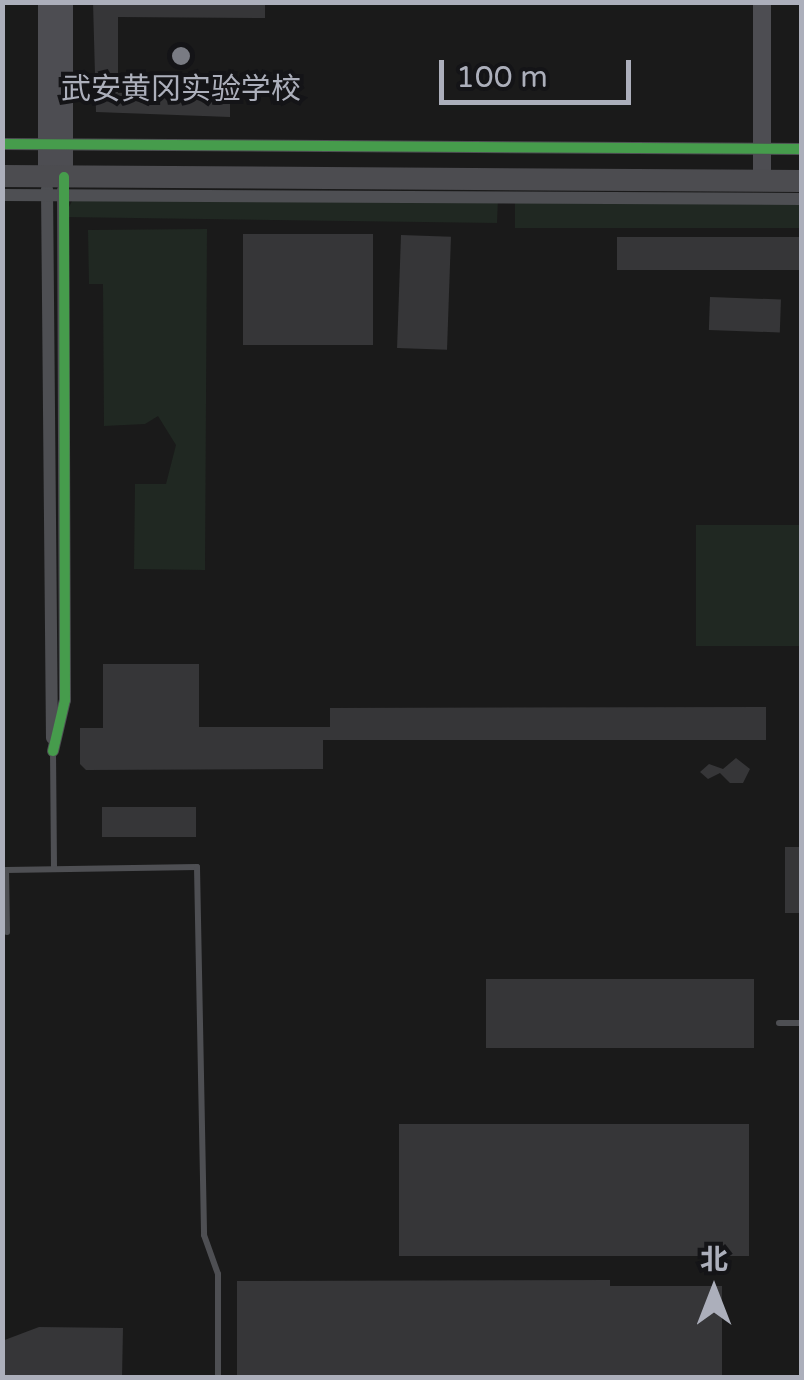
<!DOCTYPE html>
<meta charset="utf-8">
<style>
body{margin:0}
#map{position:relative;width:804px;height:1380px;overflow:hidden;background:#1a1a1a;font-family:"Varela Round","Noto Sans SC",sans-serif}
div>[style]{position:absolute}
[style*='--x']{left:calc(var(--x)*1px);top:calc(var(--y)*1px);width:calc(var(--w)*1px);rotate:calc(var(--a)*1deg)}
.green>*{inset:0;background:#202822;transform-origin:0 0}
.building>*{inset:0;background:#363638;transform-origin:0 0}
.lane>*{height:6px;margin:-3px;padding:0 3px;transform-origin:3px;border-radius:3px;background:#4e4f53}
.street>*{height:12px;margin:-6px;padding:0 6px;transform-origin:6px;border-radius:6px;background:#4e4f53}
.secondary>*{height:18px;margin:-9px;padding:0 9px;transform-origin:9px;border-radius:9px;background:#4d4d52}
.highway>*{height:22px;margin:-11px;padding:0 11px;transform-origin:11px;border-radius:11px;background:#4c4c50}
.cycleway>*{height:10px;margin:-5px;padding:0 5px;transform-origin:5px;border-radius:5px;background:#469c4c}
.dots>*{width:28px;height:28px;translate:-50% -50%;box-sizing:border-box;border:5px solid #141417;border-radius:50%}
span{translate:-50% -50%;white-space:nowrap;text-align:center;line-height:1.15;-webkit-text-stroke:8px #141417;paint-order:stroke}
.poi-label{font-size:30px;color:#acafbb}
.frame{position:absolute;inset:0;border:5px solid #acafbb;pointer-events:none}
.north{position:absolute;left:664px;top:1240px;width:100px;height:100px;-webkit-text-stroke:8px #141417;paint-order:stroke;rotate:0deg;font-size:28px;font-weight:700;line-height:40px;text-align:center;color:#acafbb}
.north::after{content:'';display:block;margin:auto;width:35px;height:45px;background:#acafbb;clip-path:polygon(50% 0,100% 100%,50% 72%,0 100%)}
.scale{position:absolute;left:439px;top:60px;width:192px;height:45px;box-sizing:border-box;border:5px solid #acafbb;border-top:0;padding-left:12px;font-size:30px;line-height:35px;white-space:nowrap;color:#acafbb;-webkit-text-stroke:8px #141417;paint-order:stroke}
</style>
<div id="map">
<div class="green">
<i style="clip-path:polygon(75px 195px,498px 198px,497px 223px,64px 217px)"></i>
<i style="left:515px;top:198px;width:286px;height:30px"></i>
<i style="clip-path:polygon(207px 229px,205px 570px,134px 569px,135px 484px,166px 484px,176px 445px,158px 416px,145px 424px,104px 426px,103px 284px,89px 284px,88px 230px)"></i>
<i style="left:696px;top:525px;width:105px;height:121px"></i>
</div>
<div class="building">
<i style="clip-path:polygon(93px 2px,265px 2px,265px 18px,118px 17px,118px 93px,230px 94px,230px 117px,96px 112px)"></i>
<i style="left:243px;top:234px;width:130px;height:111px"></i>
<i style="left:401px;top:235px;width:50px;height:113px;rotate:2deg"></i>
<i style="left:617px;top:237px;width:185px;height:33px"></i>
<i style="left:710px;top:297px;width:71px;height:33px;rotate:2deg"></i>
<i style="clip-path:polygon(103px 664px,199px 664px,199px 727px,330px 727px,330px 708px,766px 707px,766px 740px,323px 740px,323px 769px,86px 770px,80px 764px,80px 728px,103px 728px)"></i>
<i style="clip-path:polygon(736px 758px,750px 769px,743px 783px,730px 783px,720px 773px,708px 779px,700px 772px,709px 764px,723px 769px)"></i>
<i style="left:196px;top:807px;width:30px;height:94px;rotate:90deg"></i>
<i style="left:785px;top:847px;width:17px;height:66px"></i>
<i style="left:754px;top:979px;width:69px;height:268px;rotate:90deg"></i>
<i style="left:399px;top:1124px;width:350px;height:132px"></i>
<i style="clip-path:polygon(610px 1280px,610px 1286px,722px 1286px,722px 1378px,237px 1378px,237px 1281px)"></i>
<i style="clip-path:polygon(39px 1327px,123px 1328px,122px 1378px,2px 1378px,2px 1341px)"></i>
</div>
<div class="lane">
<i style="--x:53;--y:751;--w:118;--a:89.5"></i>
<i style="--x:7;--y:932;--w:62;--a:-90.9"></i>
<i style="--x:6;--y:870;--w:191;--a:-0.9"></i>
<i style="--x:197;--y:867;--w:368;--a:88.9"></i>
<i style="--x:204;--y:1235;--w:41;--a:70.3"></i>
<i style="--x:218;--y:1274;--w:104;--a:90"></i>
<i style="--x:779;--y:1023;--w:23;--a:0"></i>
</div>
<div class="street">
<i style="--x:2;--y:144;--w:800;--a:0.36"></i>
<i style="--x:47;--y:189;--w:549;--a:89.48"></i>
<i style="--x:2;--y:195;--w:800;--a:0.29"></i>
<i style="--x:53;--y:751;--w:52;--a:-76.8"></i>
<i style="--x:65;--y:700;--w:510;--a:-90.22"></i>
</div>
<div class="secondary">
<i style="--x:47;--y:177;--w:175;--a:-90"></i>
<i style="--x:64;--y:177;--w:175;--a:-90"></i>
<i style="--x:762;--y:181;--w:179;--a:-90"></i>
</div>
<div class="highway">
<i style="--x:2;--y:176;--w:800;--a:0.36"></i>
</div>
<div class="cycleway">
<i style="--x:2;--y:144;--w:800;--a:0.36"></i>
<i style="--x:53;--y:751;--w:52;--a:-76.8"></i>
<i style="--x:65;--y:700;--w:523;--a:-90.11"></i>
</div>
<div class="dots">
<i style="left:181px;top:56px;background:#797b83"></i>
</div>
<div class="poi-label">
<span style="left:181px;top:90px">武安黄冈实验学校</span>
</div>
<div class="frame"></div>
<div class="north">北</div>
<div class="scale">100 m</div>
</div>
